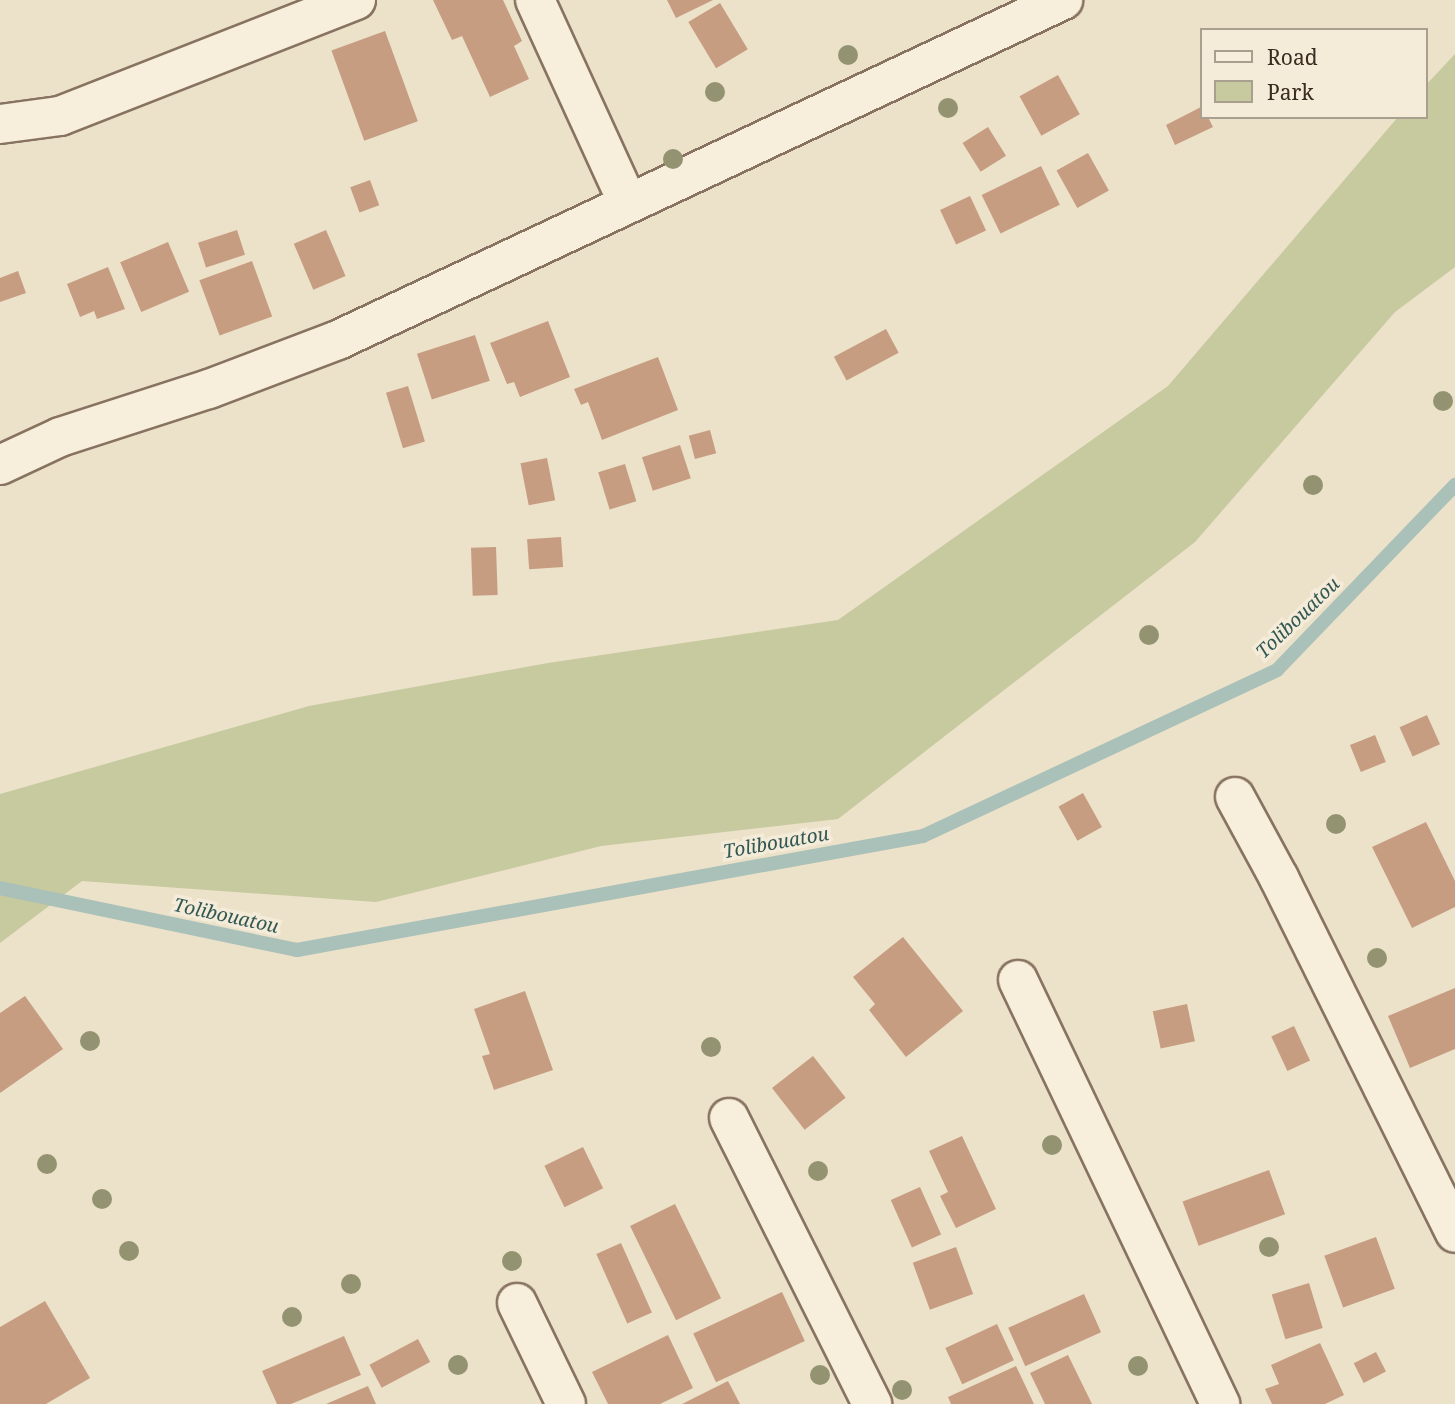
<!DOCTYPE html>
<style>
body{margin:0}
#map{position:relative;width:1455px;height:1404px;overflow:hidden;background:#ece1c9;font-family:"Noto Serif",serif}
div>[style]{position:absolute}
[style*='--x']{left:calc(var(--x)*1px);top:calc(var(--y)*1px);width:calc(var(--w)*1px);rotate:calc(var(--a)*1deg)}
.green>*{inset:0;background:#c6ca9e}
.stream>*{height:14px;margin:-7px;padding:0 7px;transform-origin:7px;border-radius:7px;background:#aac1b9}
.building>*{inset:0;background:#c79d82;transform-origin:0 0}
.roads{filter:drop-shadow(2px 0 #87735f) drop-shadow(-2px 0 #87735f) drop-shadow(0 2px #87735f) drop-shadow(0 -2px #87735f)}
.minor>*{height:38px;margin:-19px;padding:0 19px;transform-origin:19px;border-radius:19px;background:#f7eedc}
.trees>*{width:20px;height:20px;margin:-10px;border-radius:50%;background:#939372}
span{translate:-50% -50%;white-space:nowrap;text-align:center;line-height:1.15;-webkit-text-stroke:7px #f4ebd9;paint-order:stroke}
.water-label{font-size:19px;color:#325854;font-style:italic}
.legend{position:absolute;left:1200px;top:28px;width:228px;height:91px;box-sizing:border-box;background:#f4ebd9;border:2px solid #a99f8f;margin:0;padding:9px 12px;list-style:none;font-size:21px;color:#392c21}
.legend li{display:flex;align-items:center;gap:14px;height:35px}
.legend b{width:35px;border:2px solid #a99f8f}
</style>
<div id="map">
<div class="green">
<i style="clip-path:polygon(1455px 54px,1455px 267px,1395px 312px,1195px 542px,838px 819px,601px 846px,376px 902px,82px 881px,0 943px,0 794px,309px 706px,548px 663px,838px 620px,1168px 386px,1398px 117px,1425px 117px,1425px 86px)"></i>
</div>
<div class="stream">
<i style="--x:0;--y:888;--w:303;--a:11.8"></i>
<i style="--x:297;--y:950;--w:636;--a:-10.32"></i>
<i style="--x:923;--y:836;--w:391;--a:-25.1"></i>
<i style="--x:1277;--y:670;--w:257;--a:-46.1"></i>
</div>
<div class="building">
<i style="clip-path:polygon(433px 0,503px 0,522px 41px,514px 46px,529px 79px,490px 97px,462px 36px,452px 40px)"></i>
<i style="clip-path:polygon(667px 0,713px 0,676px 18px)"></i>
<i style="left:720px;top:3px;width:54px;height:37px;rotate:59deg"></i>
<i style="left:385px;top:31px;width:96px;height:57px;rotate:70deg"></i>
<i style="left:1058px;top:75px;width:45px;height:44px;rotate:61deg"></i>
<i style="clip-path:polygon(1201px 107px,1201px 117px,1208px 117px,1213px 127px,1175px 145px,1166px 125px)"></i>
<i style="left:988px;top:127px;width:34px;height:30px;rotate:58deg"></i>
<i style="left:1088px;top:153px;width:43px;height:36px;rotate:61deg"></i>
<i style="left:1041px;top:166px;width:43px;height:66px;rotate:64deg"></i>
<i style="left:370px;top:180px;width:27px;height:21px;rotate:70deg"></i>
<i style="left:970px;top:196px;width:38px;height:33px;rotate:65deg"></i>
<i style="left:237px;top:230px;width:26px;height:41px;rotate:72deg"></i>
<i style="left:326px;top:230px;width:50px;height:35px;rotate:67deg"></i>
<i style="left:168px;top:242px;width:54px;height:52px;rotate:67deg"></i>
<i style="left:252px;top:261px;width:59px;height:56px;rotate:70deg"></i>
<i style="clip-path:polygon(108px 267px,125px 309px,97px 319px,94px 311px,80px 317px,67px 284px)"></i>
<i style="clip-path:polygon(18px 271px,26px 293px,0 302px,0 278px)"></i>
<i style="clip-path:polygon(548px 321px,570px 377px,520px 397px,514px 382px,507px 384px,490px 343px)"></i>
<i style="left:886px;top:329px;width:27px;height:59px;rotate:62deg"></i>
<i style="left:475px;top:335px;width:48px;height:61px;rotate:72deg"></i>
<i style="clip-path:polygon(658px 357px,678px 410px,602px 440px,588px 402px,581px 405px,574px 389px)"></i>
<i style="left:408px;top:386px;width:58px;height:23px;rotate:73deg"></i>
<i style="left:710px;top:430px;width:24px;height:22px;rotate:75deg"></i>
<i style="left:680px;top:445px;width:35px;height:40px;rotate:72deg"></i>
<i style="left:547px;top:458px;width:43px;height:27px;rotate:79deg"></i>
<i style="left:625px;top:464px;width:39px;height:28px;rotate:73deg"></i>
<i style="left:561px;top:537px;width:30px;height:34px;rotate:86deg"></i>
<i style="left:496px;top:547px;width:48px;height:25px;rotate:88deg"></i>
<i style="left:1427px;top:715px;width:32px;height:30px;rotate:66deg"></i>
<i style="left:1375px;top:735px;width:29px;height:27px;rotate:68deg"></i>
<i style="left:1083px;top:793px;width:39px;height:28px;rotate:61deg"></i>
<i style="clip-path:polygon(1426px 822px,1455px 881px,1455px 907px,1412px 928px,1372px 847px)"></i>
<i style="clip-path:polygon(903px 937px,963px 1011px,906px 1057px,869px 1010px,875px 1004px,853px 977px)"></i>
<i style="clip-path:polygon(1455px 988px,1455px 1049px,1410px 1068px,1388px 1016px)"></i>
<i style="clip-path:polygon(525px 991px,553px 1070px,494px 1090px,482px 1056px,490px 1054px,474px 1009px)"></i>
<i style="clip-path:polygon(25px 996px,63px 1049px,0 1093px,0 1013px)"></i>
<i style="left:1187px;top:1004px;width:38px;height:35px;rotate:78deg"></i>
<i style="left:1294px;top:1026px;width:38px;height:25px;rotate:65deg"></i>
<i style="left:813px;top:1056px;width:53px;height:52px;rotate:52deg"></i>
<i style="clip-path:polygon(962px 1136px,996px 1209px,956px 1228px,940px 1196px,948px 1192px,929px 1151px)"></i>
<i style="left:583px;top:1147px;width:46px;height:43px;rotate:64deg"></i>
<i style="left:1269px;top:1170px;width:47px;height:92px;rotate:70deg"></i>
<i style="left:920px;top:1187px;width:52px;height:32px;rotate:66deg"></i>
<i style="left:675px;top:1204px;width:105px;height:50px;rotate:64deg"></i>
<i style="left:1376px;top:1237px;width:55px;height:55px;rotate:70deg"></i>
<i style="left:621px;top:1243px;width:76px;height:27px;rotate:66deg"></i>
<i style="left:956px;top:1247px;width:50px;height:46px;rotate:70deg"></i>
<i style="left:1309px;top:1283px;width:47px;height:39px;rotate:73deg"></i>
<i style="left:782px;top:1292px;width:54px;height:98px;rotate:65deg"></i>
<i style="left:1084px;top:1294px;width:42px;height:83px;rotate:66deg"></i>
<i style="clip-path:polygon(45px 1301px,90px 1378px,46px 1404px,0 1404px,0 1327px)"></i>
<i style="left:997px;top:1324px;width:40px;height:57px;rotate:65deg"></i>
<i style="clip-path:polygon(668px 1335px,693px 1388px,660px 1404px,608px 1404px,592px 1372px)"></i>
<i style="clip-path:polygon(344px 1336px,361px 1375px,291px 1404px,277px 1404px,262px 1371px)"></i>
<i style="left:418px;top:1339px;width:26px;height:55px;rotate:62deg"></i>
<i style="clip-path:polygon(1320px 1343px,1344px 1395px,1325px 1404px,1272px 1404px,1265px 1389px,1279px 1384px,1271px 1365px)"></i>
<i style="left:1376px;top:1352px;width:22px;height:25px;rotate:63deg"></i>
<i style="clip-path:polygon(1068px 1355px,1092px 1404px,1045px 1404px,1030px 1373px)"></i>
<i style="clip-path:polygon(1016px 1366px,1034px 1404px,951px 1404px,948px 1397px)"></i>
<i style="clip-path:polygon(728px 1381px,740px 1404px,682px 1404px)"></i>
<i style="clip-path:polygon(368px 1386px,376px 1404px,326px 1404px)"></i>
</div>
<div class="roads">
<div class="minor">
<i style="--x:535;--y:0;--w:223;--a:65.4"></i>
<i style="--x:0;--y:124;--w:61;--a:-7.6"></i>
<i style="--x:60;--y:116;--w:318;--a:-21.4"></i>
<i style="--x:0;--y:465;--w:66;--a:-25"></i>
<i style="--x:60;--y:437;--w:157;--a:-17.9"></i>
<i style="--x:209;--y:389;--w:138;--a:-20.8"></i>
<i style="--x:338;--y:340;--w:801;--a:-25.12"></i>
<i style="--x:1235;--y:797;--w:92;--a:61.5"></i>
<i style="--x:1279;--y:878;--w:396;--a:63.6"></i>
<i style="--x:1018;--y:980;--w:470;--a:64.5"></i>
<i style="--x:729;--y:1118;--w:320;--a:63.4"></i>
<i style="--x:517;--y:1303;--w:112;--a:64.1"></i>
</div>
</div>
<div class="trees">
<i style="left:848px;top:55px"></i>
<i style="left:715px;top:92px"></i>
<i style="left:948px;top:108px"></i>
<i style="left:673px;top:159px"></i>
<i style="left:1443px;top:401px"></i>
<i style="left:1313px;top:485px"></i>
<i style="left:1149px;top:635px"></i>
<i style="left:1336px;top:824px"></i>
<i style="left:1377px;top:958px"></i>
<i style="left:90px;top:1041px"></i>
<i style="left:711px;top:1047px"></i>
<i style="left:1052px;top:1145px"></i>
<i style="left:47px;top:1164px"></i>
<i style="left:818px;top:1171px"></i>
<i style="left:102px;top:1199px"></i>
<i style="left:1269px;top:1247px"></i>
<i style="left:129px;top:1251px"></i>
<i style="left:512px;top:1261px"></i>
<i style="left:351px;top:1284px"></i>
<i style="left:292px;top:1317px"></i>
<i style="left:458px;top:1365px"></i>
<i style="left:1138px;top:1366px"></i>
<i style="left:820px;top:1375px"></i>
<i style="left:902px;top:1390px"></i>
</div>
<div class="water-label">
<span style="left:1298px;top:618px;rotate:-44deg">Tolibouatou</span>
<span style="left:776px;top:843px;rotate:-10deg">Tolibouatou</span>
<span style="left:226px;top:916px;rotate:12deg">Tolibouatou</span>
</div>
<ul class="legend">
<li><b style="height:9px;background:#f7eedc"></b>Road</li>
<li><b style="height:19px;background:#c6ca9e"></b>Park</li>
</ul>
</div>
